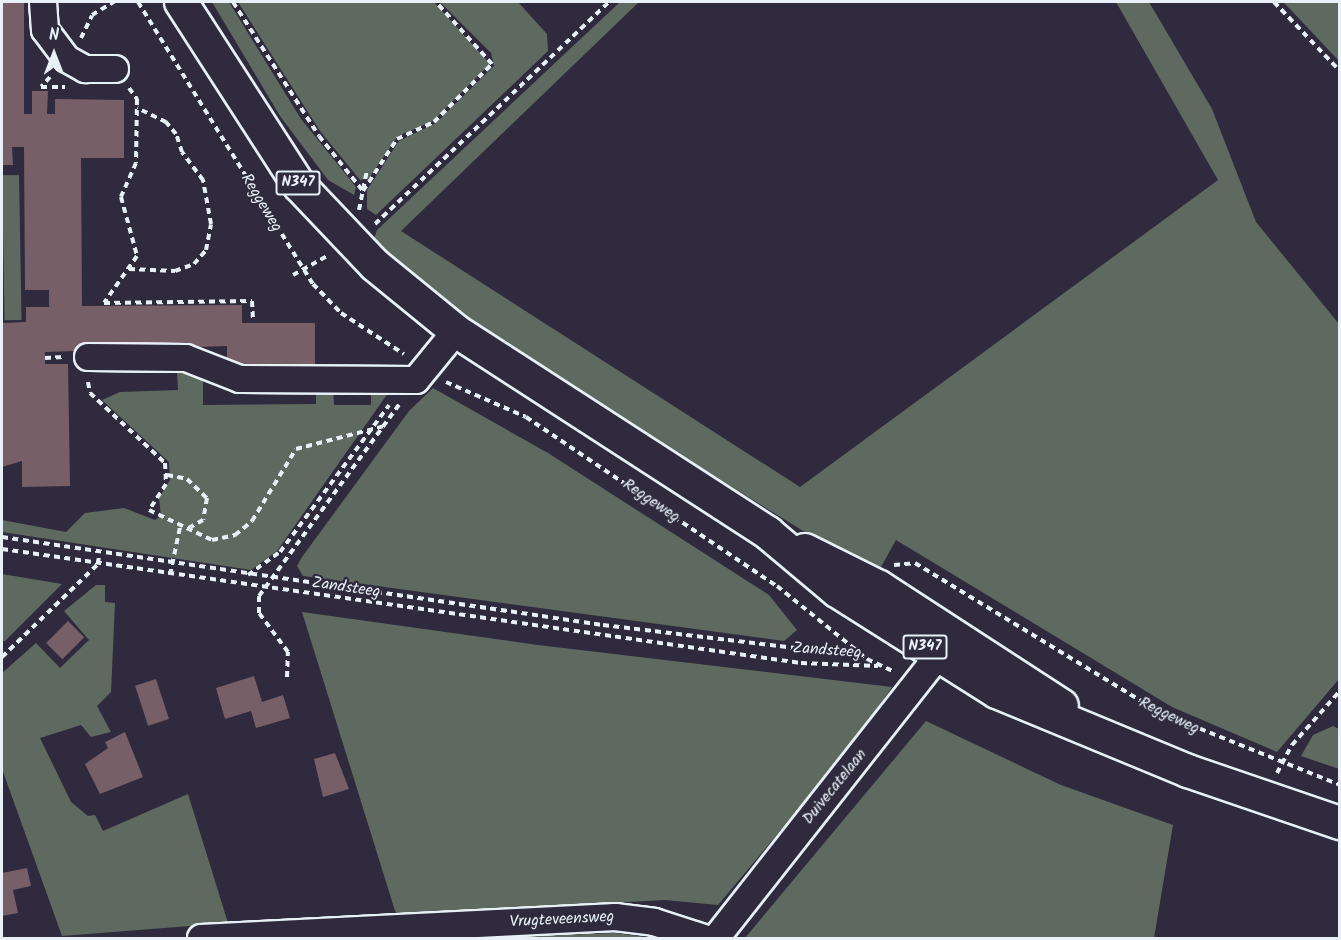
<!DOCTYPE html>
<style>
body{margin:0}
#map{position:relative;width:1341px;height:940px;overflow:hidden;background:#2f2a3d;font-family:Kalam,sans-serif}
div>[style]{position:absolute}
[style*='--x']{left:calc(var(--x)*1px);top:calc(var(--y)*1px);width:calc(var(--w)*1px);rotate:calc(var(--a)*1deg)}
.green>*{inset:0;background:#5e6a5f;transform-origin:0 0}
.building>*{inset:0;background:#775f67;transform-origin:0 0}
.path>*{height:4px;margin-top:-2px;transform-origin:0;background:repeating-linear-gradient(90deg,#e8f1f8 0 6px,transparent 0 10.5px)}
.roads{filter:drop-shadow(2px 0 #e8f1f8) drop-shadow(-2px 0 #e8f1f8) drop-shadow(0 2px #e8f1f8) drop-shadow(0 -2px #e8f1f8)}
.minor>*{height:26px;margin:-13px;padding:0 13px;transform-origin:13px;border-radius:13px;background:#2f2a3d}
.major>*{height:32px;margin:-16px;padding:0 16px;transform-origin:16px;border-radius:16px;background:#2f2a3d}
span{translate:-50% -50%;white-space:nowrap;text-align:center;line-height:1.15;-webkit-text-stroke:4.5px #2f2a3d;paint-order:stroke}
.shield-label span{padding:2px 4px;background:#2f2a3d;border:2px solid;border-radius:4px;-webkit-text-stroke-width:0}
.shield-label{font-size:15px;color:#e8f1f8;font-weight:700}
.street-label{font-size:16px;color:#e8f1f8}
.frame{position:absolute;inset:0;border:3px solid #e8f1f8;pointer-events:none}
.north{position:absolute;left:24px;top:24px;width:60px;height:60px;-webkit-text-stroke:4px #2f2a3d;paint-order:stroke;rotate:0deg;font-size:16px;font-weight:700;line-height:24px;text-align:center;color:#e8f1f8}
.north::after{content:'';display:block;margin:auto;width:21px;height:27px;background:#e8f1f8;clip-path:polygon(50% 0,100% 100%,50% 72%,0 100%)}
</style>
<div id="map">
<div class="green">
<i style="clip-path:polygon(212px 2px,229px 2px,301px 119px,356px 187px,354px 195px,328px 180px,280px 116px)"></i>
<i style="clip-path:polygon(238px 2px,434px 2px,490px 64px,433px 121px,398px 136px,369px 178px,360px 180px,320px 131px)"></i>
<i style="clip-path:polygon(440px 2px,518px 2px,547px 34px,548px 51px,376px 215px,367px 209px,367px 190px,399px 141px,436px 123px,494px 66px,491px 53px)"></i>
<i style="clip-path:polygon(620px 2px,639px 2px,401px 231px,800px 487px,1218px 180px,1116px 2px,1149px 2px,1212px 109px,1256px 222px,1339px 324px,1339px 679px,1277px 752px,1172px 707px,896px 540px,876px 576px,486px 335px,373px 242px,377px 230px)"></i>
<i style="clip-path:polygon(1283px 2px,1339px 2px,1339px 61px,1290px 9px)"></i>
<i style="left:19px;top:175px;width:145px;height:17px;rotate:89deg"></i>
<i style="clip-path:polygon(177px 372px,203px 376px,203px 405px,316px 404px,316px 387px,333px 387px,334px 405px,371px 405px,371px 386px,388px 393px,277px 551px,251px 570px,2px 532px,2px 520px,66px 532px,85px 513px,124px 508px,155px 520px,161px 516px,159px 498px,170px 480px,169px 462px,102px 400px,120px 392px,178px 390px)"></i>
<i style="clip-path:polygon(433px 388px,548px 453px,769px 595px,797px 630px,784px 641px,303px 576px,297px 566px,302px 557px,409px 411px)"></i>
<i style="clip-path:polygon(2px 574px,62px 584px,5px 641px,2px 641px)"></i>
<i style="clip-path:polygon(96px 585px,105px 585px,105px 602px,115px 603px,111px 692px,97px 706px,111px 732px,91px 737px,81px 725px,40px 738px,71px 802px,88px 816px,95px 815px,103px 831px,188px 794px,228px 923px,62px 936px,2px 769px,2px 673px,36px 643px,60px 668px,89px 640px,64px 611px)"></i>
<i style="clip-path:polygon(302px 612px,538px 645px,892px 687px,853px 744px,718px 905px,665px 900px,396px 914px)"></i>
<i style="clip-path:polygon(926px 721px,1061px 785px,1173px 825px,1154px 938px,745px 938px)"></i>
<i style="clip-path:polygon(1333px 726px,1339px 729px,1339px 769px,1301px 756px,1313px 735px)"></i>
<i style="clip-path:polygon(615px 933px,654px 938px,484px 938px)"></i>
</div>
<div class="building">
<i style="clip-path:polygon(2px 2px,24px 2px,24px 114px,32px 114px,32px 91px,48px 91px,47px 114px,55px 114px,55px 99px,124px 100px,124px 158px,81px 158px,82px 306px,242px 305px,242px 323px,315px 323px,315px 365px,227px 365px,227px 346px,45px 352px,45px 364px,68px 364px,70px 486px,22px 487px,22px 461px,2px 467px,2px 323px,26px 322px,26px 307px,49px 307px,49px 290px,25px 290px,24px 147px,12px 147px,13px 165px,2px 165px)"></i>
<i style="left:68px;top:621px;width:23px;height:31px;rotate:45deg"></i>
<i style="clip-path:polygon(254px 676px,262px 702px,283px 695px,290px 718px,256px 728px,251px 711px,225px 719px,216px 688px)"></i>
<i style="left:156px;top:679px;width:42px;height:22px;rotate:72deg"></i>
<i style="clip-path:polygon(125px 732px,143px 777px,100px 794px,85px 764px,108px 748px,105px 742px)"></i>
<i style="clip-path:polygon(335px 753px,349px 789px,323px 797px,314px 759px)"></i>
<i style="clip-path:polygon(27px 868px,31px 886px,13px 890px,18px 913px,2px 916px,2px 873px)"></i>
</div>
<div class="path">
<i style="--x:138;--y:2;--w:332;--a:58.2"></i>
<i style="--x:313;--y:284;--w:40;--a:46"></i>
<i style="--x:341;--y:313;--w:75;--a:33.1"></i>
<i style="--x:233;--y:2;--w:159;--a:57.3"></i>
<i style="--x:319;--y:136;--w:70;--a:51.3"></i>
<i style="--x:363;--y:191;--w:62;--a:-56.8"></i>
<i style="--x:397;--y:139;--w:41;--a:-24.7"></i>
<i style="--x:434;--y:122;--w:82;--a:-45"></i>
<i style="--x:492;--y:64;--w:84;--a:-132.1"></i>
<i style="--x:1274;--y:2;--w:95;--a:46.3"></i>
<i style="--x:81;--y:38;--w:25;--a:-64"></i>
<i style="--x:92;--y:15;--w:26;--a:-31"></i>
<i style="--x:50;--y:77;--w:13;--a:132"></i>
<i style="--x:41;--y:87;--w:24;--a:0"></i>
<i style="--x:129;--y:88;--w:14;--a:54"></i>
<i style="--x:137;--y:99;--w:64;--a:90.9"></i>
<i style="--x:136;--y:163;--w:37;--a:114"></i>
<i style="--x:121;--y:197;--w:61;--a:74.8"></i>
<i style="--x:137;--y:256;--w:57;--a:125.1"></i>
<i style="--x:104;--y:303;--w:148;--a:-0.8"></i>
<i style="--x:252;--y:301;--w:21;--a:87"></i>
<i style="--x:359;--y:210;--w:41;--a:-78.7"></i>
<i style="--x:375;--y:224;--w:323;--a:-43.5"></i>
<i style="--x:129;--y:269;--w:46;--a:2.5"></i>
<i style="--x:175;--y:271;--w:20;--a:-20"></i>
<i style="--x:194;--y:264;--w:18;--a:-49"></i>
<i style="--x:206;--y:250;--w:26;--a:-79"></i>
<i style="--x:211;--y:224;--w:45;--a:-100.3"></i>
<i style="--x:203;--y:180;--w:35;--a:-127"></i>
<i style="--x:182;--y:152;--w:19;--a:-108"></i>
<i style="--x:176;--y:134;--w:16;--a:-130"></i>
<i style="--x:166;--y:122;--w:32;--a:-154"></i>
<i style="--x:293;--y:275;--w:41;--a:-29.1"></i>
<i style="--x:45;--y:358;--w:18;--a:-3"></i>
<i style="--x:88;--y:382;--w:11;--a:80"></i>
<i style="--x:90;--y:393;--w:103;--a:43"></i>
<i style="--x:165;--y:463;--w:21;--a:87"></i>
<i style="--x:166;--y:484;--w:31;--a:123"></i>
<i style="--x:149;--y:510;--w:70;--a:25.5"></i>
<i style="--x:212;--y:540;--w:24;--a:-12"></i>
<i style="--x:235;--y:535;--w:22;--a:-39"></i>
<i style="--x:252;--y:521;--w:84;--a:-58.6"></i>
<i style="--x:296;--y:449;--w:91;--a:-14.6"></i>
<i style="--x:446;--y:382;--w:87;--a:23.6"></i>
<i style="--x:526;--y:417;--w:303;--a:34"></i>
<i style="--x:777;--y:586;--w:116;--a:39"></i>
<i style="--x:867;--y:659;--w:31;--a:25"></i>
<i style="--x:167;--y:475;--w:20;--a:11"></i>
<i style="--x:187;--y:479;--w:28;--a:44"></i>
<i style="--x:207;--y:498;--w:22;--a:100"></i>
<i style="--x:203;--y:520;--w:18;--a:151"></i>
<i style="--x:2;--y:537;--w:607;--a:8.33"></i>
<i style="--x:603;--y:625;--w:263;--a:6.8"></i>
<i style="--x:2;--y:549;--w:807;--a:8.12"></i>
<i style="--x:801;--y:663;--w:77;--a:2.2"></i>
<i style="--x:894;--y:565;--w:21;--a:-5"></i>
<i style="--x:915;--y:563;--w:288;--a:31.4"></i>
<i style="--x:1161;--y:713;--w:193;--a:21.9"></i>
<i style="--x:170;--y:575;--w:49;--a:-78.2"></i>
<i style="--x:248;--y:575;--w:39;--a:-36"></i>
<i style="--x:280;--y:552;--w:183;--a:-53.4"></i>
<i style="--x:2;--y:657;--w:134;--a:-44.1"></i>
<i style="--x:98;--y:564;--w:10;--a:-84"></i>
<i style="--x:287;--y:677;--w:25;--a:-88"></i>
<i style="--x:288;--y:652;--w:49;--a:-126.6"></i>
<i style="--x:259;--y:613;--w:17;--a:-90"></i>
<i style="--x:259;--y:596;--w:237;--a:-53.8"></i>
<i style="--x:1277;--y:773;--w:32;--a:-62"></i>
<i style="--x:1292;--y:745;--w:72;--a:-48.4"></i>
</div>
<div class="roads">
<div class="minor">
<i style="--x:43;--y:2;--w:28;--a:86"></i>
<i style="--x:45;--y:30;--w:36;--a:53"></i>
<i style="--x:67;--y:59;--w:21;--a:29"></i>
<i style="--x:85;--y:69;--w:30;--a:0"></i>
<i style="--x:88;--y:357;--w:98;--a:0.6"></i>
<i style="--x:186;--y:358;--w:58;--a:21.3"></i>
<i style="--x:240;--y:379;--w:176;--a:0.3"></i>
<i style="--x:416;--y:380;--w:63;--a:-50.8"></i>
<i style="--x:201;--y:938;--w:415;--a:-2.9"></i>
<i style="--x:615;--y:917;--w:39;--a:7"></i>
<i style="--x:654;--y:922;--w:52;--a:17.7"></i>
<i style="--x:716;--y:938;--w:377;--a:-51.8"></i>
</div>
<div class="major">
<i style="--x:181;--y:2;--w:218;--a:57.2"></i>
<i style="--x:299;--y:185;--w:110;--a:46.5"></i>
<i style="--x:375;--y:265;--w:104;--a:39.2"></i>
<i style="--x:456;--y:331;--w:372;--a:32.9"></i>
<i style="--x:768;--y:533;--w:90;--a:40"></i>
<i style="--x:837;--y:591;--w:189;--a:32.3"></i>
<i style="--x:997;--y:692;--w:207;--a:22.5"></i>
<i style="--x:1188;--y:771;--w:161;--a:18.9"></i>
<i style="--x:805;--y:550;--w:83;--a:26.6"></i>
<i style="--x:879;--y:587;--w:218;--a:33"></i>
</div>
</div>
<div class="shield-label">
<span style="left:298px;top:183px">N347</span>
<span style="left:925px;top:647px">N347</span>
</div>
<div class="street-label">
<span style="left:261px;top:203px;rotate:59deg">Reggeweg</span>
<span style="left:651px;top:501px;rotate:34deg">Reggeweg</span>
<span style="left:346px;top:588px;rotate:8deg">Zandsteeg</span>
<span style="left:827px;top:651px;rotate:4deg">Zandsteeg</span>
<span style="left:1169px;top:716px;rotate:26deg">Reggeweg</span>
<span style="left:835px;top:787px;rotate:-51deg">Duivecatelaan</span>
<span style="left:562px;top:920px;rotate:-3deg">Vrugteveensweg</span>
</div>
<div class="frame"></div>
<div class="north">N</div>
</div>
